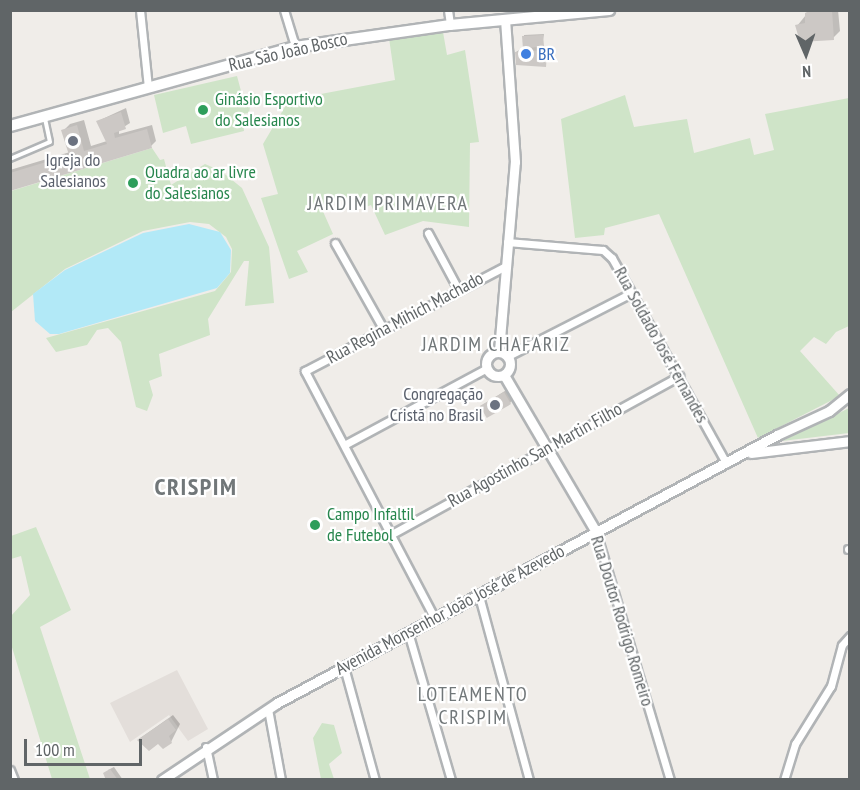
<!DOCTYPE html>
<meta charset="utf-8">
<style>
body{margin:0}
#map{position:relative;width:860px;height:790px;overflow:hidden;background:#f0ede9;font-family:"PT Sans Narrow",sans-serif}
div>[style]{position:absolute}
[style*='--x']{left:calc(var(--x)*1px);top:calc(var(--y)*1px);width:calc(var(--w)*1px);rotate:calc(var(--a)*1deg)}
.education>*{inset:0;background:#e3deda}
.green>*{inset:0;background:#cfe4c8}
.round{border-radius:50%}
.water>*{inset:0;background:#b2e9f7}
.shadow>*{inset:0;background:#0003}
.building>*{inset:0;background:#ccc8c5;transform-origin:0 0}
.roads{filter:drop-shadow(2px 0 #b1b4b6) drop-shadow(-2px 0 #b1b4b6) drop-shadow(0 2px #b1b4b6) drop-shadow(0 -2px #b1b4b6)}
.service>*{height:4px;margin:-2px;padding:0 2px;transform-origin:2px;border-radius:2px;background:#fff}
.minor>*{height:7px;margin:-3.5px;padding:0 3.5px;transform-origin:3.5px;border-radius:3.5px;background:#fff}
.tertiary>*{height:9px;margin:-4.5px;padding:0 4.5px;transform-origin:4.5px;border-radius:4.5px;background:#fff}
.tertiary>.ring{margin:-4.5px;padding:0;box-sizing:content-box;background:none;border:9px solid #fff;border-radius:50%}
.secondary>*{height:10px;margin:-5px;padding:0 5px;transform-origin:5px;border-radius:5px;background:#fff}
.dots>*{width:16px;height:16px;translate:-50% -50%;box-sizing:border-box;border:3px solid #fff;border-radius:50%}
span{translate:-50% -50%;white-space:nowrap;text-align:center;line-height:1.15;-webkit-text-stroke:4.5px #fff;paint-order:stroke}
.street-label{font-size:18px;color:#606567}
.shop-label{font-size:18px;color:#366cbe}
.left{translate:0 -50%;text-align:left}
.leisure-label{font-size:18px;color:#27864d}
.worship-label{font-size:18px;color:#5b616d}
.right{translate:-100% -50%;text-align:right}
.neighbourhood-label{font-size:20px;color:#717779;letter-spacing:1.5px}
.district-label{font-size:24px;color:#717779;font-weight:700;letter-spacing:1.5px}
.frame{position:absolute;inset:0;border:12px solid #606567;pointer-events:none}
.north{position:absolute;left:776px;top:24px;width:60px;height:60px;-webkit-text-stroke:4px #fff;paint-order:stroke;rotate:178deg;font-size:16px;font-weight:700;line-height:24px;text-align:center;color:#606567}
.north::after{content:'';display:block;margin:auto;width:21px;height:27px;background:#606567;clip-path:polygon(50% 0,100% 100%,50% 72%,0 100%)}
.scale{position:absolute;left:24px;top:739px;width:118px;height:27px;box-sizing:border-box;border:3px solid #606567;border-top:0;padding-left:8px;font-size:18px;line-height:21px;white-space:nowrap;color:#606567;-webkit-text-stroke:4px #fff;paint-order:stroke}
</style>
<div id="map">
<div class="education">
<i style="clip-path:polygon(177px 670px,208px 729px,188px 741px,169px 715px,130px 742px,110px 703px)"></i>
</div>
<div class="green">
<i style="clip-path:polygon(443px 32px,447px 55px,465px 50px,479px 142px,470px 143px,469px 227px,423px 221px,385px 235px,371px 205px,361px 209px,355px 196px,321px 207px,333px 234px,297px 251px,308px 272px,289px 279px,261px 198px,278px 194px,263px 144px,289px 100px,395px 80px,389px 38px)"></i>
<i style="clip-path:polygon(237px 76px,245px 106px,250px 107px,249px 113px,242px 114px,244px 131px,191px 144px,186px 126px,163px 133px,154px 95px)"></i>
<i style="clip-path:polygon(625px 95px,634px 127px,687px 119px,694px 153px,750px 138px,754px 155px,774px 150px,765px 114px,849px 98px,849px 326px,836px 332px,826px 344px,814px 337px,800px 351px,840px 396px,758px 438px,659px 214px,605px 228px,604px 235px,575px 238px,561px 119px)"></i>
<i style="clip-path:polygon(152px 148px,160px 160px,164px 159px,171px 185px,205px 164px,221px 171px,242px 188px,269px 247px,274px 303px,245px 306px,249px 261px,244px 261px,208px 319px,210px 335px,159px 354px,162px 376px,149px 381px,153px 395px,147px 411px,136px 407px,121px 342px,108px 328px,97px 330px,87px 345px,56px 352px,46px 338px,215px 291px,231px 272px,232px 249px,226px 237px,209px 224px,190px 222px,143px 231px,65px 269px,11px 312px,11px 191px)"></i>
<i style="clip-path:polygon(849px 408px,849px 433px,782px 441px,837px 414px)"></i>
<i class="round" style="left:308px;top:518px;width:14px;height:14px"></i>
<i style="clip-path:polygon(36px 527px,71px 610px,40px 627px,90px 779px,52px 779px,11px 644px,11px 616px,30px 595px,21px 556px,11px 559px,11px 536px)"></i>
<i style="clip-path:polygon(322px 723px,334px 725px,342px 753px,329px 764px,334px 779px,321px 779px,313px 738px)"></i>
</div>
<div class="water">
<i style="clip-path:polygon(189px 224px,220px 232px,231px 250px,230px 273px,217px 288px,59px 334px,50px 334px,35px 321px,33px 294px,65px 270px,143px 233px)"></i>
</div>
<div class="shadow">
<i style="clip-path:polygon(810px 10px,838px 10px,840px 31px,833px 38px,797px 26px)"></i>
<i style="clip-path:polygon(544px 34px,542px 46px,551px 49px,545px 63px,516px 52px,524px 47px,524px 35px)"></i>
<i style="clip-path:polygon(126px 108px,130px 123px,119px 130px,119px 134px,152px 125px,156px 141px,151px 146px,10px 189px,10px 170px,70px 152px,63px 131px,70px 124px,84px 120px,91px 146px,107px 141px,98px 121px)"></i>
<i style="clip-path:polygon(511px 387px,516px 396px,510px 403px,481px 406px)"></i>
<i style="clip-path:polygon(173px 715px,180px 724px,171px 742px,139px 739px)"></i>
<i style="clip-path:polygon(114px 767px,123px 780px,108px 780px,108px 770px)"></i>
</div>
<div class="building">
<i style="clip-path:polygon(811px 10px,832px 10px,834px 40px,800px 42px,795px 25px,805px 23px,805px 13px)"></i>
<i style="clip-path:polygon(543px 35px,544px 46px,523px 49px,522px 36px)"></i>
<i style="clip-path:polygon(543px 50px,541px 54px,547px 53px,546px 67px,516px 65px,515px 52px)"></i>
<i style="clip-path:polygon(121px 112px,126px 129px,114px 133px,115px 138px,147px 129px,152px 148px,10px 191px,10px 173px,69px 155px,61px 130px,77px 125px,84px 151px,107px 144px,96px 121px)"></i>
<i style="left:504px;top:392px;width:14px;height:28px;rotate:60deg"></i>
<i style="clip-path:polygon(168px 719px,176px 730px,169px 736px,172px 743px,163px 749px,158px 744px,149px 751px,137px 740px)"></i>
<i style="clip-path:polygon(110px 769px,118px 780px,106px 780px,103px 773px)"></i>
</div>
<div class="roads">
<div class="service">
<i style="--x:10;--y:159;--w:43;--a:-23"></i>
<i style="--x:50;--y:142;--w:25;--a:-102"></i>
</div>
<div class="minor">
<i style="--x:140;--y:10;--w:78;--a:84.1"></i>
<i style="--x:284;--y:10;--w:39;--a:73"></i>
<i style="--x:448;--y:10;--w:15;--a:82"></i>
<i style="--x:428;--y:233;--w:64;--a:61.8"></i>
<i style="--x:507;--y:242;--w:96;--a:4.8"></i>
<i style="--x:603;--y:250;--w:12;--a:42"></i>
<i style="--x:612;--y:258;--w:235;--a:60.9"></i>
<i style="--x:335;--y:243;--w:100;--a:60.6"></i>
<i style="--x:508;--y:356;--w:138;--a:-27.1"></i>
<i style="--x:346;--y:444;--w:160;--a:-28.3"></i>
<i style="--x:596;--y:532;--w:259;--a:73.4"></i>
<i style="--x:392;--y:534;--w:328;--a:-28.8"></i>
<i style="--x:848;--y:549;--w:2;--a:0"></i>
<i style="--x:479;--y:596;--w:191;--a:74.8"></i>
<i style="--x:435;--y:619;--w:280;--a:-117.7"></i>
<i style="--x:305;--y:371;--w:227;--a:-27.6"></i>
<i style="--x:408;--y:632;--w:154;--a:73.8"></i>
<i style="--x:344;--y:667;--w:117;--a:74.7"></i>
<i style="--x:268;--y:709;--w:72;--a:79.6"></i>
<i style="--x:206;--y:747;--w:34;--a:78"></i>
<i style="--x:10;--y:770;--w:11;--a:68"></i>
<i style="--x:784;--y:780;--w:38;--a:-73"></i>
<i style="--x:795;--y:744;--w:68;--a:-58.2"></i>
<i style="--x:831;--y:686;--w:42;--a:-75"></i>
<i style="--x:842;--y:645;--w:12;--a:-48"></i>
</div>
<div class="tertiary">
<i style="--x:499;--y:351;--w:190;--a:-85.2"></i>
<i style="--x:515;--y:162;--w:142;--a:-94"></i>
<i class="ring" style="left:486px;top:352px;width:15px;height:15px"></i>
<i style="--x:504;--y:375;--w:182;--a:59.6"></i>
<i style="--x:751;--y:453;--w:100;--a:-6.9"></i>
<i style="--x:162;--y:780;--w:138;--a:-33.8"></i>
<i style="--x:277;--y:703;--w:567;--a:-28.19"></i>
<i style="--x:777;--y:435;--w:57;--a:-24.8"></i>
<i style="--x:829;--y:411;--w:27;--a:-39"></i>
</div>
<div class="secondary">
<i style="--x:10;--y:126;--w:296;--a:-15.5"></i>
<i style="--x:295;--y:47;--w:157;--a:-8.1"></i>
<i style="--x:450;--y:25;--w:160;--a:-5.4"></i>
</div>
</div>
<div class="dots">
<i style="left:526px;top:54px;background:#3f7fe0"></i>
<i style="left:203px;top:110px;background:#2e9e5b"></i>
<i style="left:73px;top:141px;background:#6b7280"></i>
<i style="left:133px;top:183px;background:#2e9e5b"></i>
<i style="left:495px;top:405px;background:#6b7280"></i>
<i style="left:315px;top:525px;background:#2e9e5b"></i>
</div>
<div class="street-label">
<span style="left:288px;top:52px;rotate:-13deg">Rua São João Bosco</span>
<span style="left:405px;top:318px;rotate:-28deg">Rua Regina Mihich Machado</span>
<span style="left:661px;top:345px;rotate:61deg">Rua Soldado José Fernandes</span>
<span style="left:535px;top:455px;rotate:-29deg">Rua Agostinho San Martin Filho</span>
<span style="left:450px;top:610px;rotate:-28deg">Avenida Monsenhor João José de Azevedo</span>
<span style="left:622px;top:621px;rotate:73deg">Rua Doutor Rodrigo Romeiro</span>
</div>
<div class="shop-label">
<span class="left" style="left:538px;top:54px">BR</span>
</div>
<div class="leisure-label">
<span class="left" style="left:215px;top:110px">Ginásio Esportivo<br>do Salesianos</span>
<span class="left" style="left:145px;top:183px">Quadra ao ar livre<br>do Salesianos</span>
<span class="left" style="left:327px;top:525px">Campo Infaltil<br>de Futebol</span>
</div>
<div class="worship-label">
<span style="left:73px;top:171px">Igreja do<br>Salesianos</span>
<span class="right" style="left:483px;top:405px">Congregação<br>Cristã no Brasil</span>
</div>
<div class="neighbourhood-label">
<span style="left:388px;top:203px">JARDIM PRIMAVERA</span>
<span style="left:496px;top:344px">JARDIM CHAFARIZ</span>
<span style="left:473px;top:706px">LOTEAMENTO<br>CRISPIM</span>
</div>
<div class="district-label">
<span style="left:196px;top:487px">CRISPIM</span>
</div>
<div class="frame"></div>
<div class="north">N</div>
<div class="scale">100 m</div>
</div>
